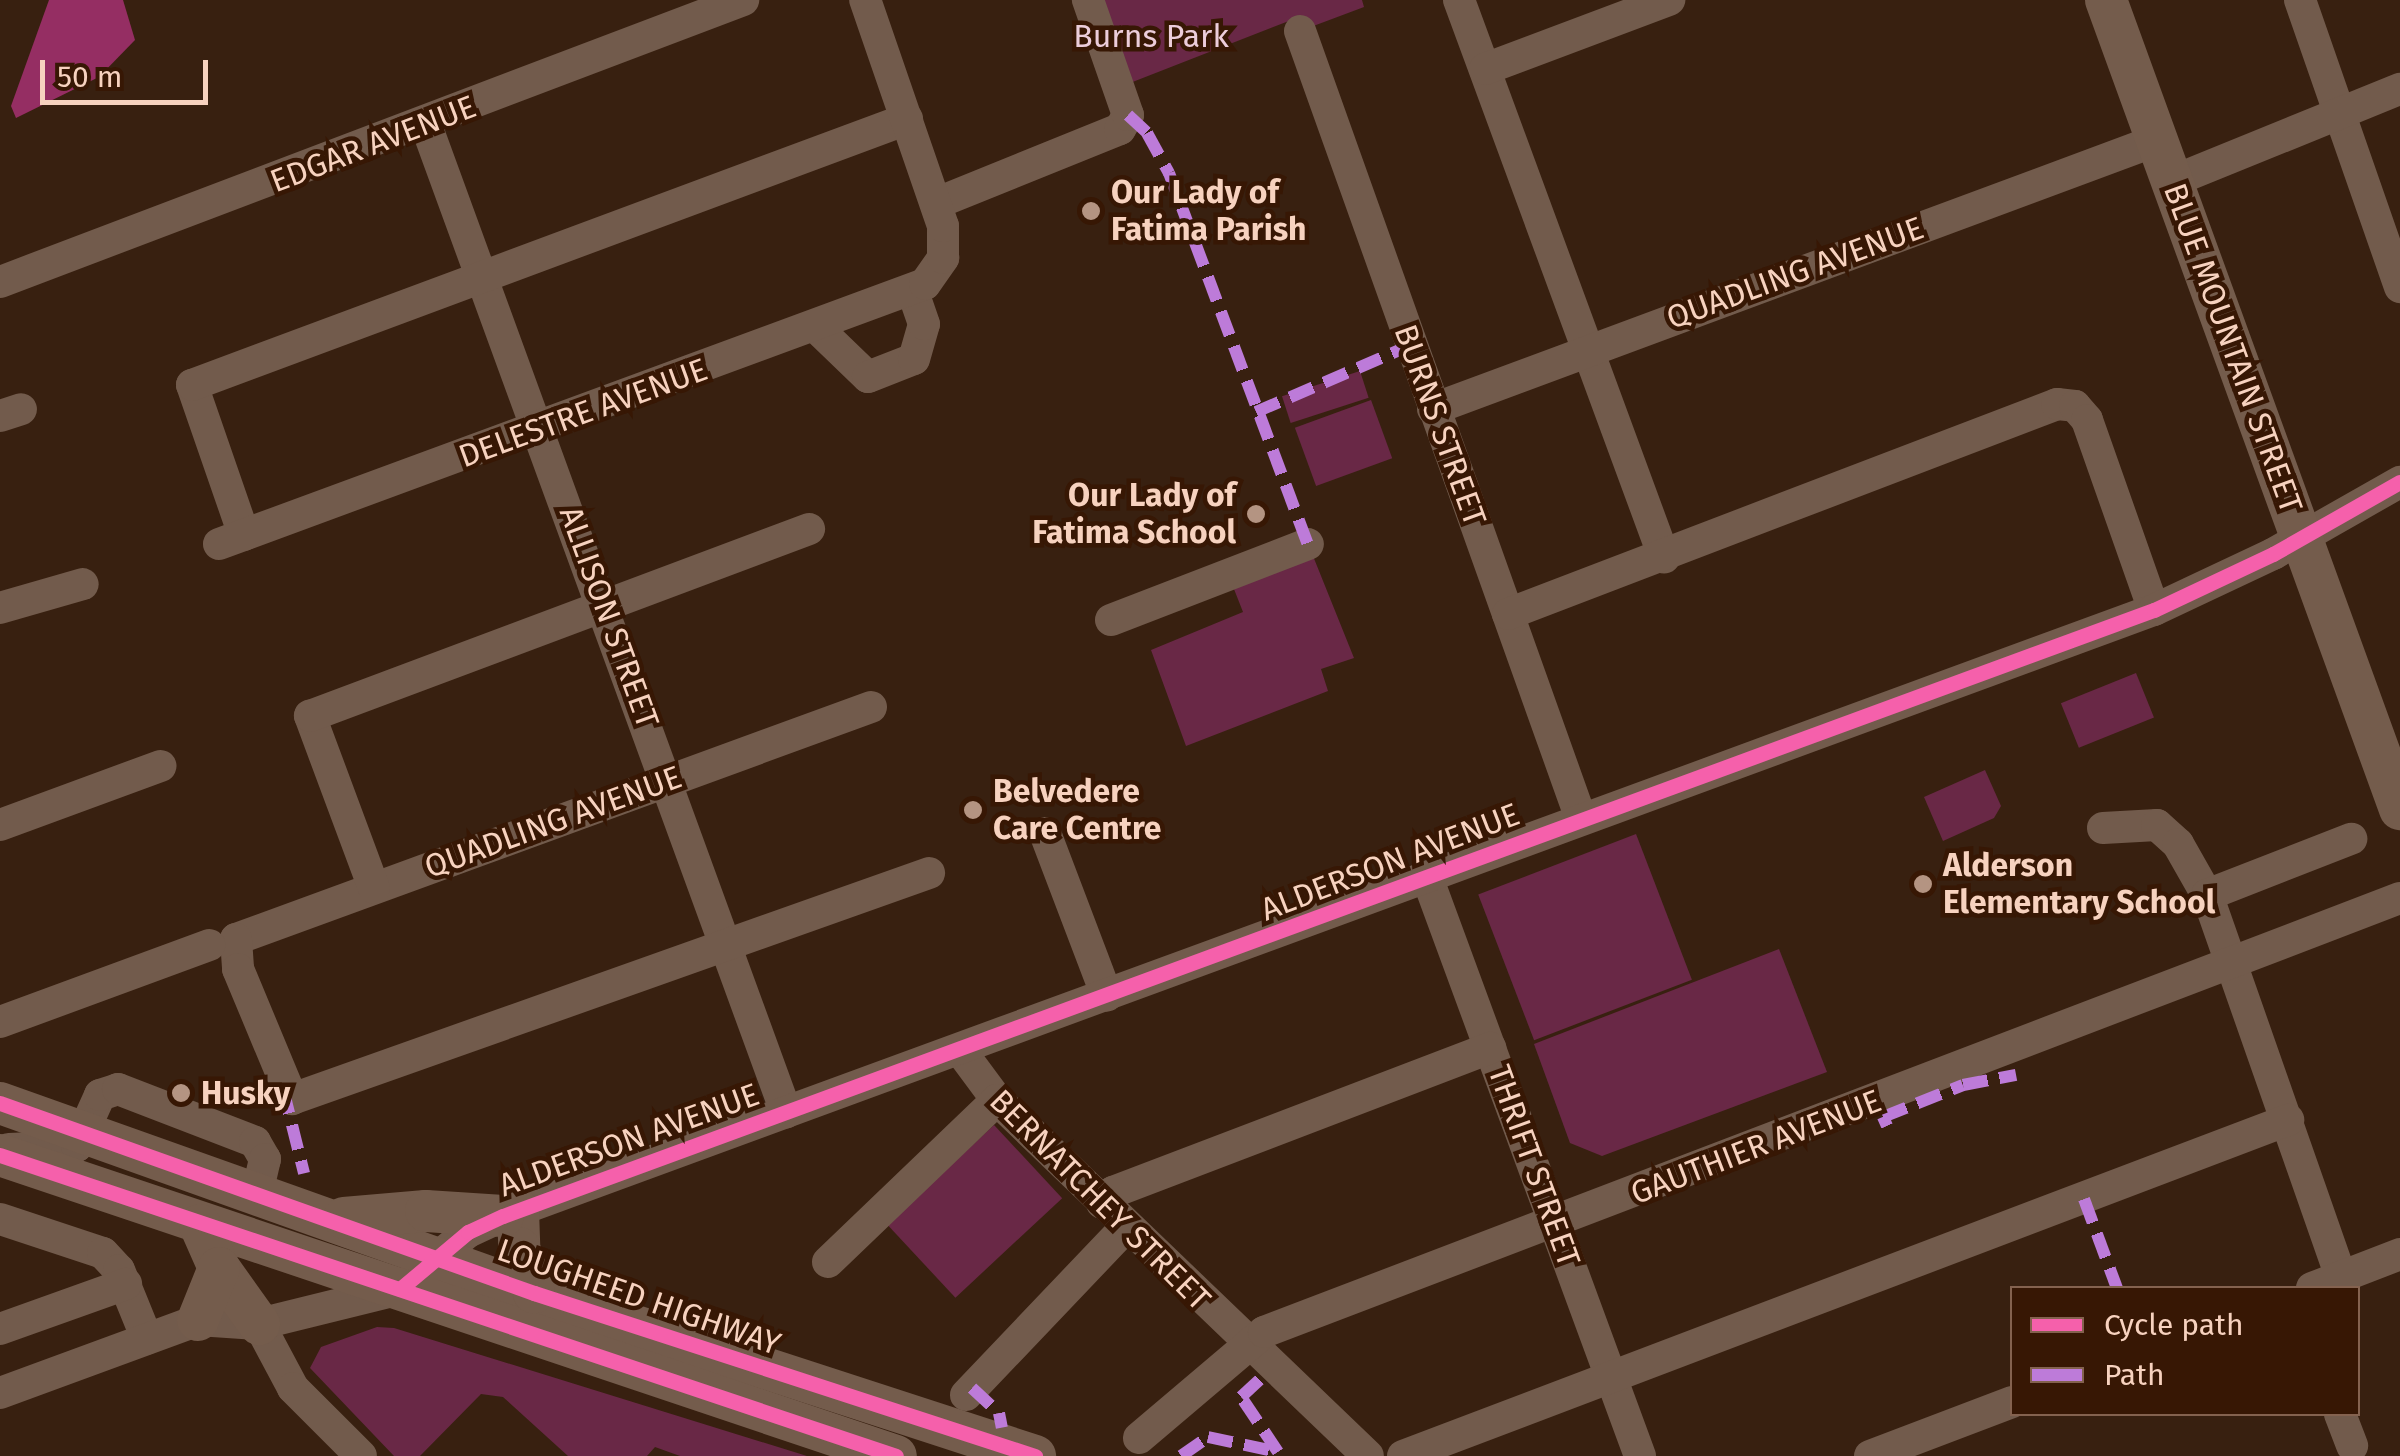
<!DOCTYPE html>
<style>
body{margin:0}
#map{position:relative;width:2400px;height:1456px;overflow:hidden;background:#382010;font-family:"Fira Sans",sans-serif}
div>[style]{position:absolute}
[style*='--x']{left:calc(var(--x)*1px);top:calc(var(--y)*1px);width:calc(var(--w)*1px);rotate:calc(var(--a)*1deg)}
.green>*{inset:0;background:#692846;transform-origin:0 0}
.forest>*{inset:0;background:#952e63}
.minor>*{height:32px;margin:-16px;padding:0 16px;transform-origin:16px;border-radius:16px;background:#725b4c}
.major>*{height:42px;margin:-21px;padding:0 21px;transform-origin:21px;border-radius:21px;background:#745c4c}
.quiet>*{height:12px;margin-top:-6px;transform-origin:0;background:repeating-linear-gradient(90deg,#bd7bd9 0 25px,transparent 0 37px)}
.cycleway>*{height:15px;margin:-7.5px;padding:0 7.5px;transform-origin:7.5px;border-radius:7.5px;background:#f560ab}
.dots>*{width:28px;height:28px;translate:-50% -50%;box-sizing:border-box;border:5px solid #371704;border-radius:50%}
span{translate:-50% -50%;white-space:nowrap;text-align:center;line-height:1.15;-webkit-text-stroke:9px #371704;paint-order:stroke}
.park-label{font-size:32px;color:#eccdda}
.street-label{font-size:32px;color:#f7d2bf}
.poi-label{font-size:32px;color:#f7d2bf;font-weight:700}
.left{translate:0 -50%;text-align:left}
.right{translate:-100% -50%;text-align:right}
.legend{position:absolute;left:2010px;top:1286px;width:350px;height:130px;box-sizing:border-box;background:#371704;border:2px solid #84624f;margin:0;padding:12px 18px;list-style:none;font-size:30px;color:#f7d2bf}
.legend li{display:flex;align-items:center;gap:20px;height:50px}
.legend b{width:50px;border:2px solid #84624f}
.scale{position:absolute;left:40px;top:60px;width:168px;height:45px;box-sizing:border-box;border:5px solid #f7d2bf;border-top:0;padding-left:12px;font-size:30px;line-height:35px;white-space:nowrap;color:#f7d2bf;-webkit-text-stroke:8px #371704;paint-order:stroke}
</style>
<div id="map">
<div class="green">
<i style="clip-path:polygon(1100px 0,1362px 0,1364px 7px,1300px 31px,1294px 19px,1130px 83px)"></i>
<i style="left:1360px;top:371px;width:28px;height:82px;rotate:72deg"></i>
<i style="left:1371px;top:400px;width:62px;height:81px;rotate:70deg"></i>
<i style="clip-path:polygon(1313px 556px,1354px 658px,1321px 669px,1328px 691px,1186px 746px,1151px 650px,1243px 612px,1232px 584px)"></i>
<i style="left:2136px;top:673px;width:48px;height:81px;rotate:68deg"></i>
<i style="clip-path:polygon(1985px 770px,2001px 806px,1994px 818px,1943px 841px,1924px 797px)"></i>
<i style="left:1636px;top:834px;width:156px;height:169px;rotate:69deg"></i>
<i style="clip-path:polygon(1779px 949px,1827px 1072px,1602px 1156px,1570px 1143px,1534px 1044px)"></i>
<i style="left:994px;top:1125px;width:100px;height:146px;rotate:47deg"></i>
<i style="clip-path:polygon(377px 1327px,394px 1328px,807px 1456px,680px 1456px,655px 1447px,647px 1456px,568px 1456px,503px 1397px,481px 1394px,420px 1456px,394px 1456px,310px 1368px,321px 1347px)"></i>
</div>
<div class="forest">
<i style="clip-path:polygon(49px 0,123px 0,135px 40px,99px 77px,16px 118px,11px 106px)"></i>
</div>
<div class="minor">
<i style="--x:1459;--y:0;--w:594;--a:69.79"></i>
<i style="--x:2300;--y:0;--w:304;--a:70.8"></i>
<i style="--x:1300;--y:31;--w:837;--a:70.37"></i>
<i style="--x:1485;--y:69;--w:197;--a:-20.6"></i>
<i style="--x:426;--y:125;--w:1051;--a:69.96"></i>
<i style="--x:2173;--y:181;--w:245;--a:-22.1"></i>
<i style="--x:937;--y:203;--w:197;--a:-22"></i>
<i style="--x:1120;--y:129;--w:16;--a:-60"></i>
<i style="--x:1128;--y:115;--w:122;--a:-109.2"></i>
<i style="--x:0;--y:282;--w:795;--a:-20.78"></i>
<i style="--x:816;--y:327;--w:72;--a:43.9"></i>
<i style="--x:868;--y:377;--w:49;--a:-21.4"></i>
<i style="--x:914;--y:359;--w:36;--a:-74"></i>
<i style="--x:924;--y:324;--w:36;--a:-109"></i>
<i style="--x:1433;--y:409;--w:773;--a:-20.36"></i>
<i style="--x:0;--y:416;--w:22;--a:-18"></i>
<i style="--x:244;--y:535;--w:159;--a:-109.1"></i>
<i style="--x:192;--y:385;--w:763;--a:-20.41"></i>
<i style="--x:219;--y:544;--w:752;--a:-20.22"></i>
<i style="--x:925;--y:284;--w:32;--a:-55"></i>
<i style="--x:943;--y:258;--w:32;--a:-90"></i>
<i style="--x:943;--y:226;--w:239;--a:-109"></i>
<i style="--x:0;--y:608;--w:86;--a:-16.1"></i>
<i style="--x:1508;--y:614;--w:588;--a:-20.93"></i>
<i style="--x:2057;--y:404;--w:18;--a:6"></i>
<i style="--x:2075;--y:406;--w:18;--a:49"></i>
<i style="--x:2087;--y:420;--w:201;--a:70.6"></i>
<i style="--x:1111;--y:620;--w:211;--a:-21.1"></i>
<i style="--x:871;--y:707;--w:676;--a:159.93"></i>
<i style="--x:236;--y:939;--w:30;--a:86"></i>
<i style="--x:238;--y:969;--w:141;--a:67.4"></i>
<i style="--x:292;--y:1099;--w:676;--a:-19.53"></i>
<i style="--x:0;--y:825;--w:171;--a:-20.2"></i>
<i style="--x:2103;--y:828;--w:54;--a:-3.2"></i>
<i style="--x:2157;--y:825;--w:28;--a:42"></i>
<i style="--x:2178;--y:844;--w:59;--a:60.4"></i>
<i style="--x:1045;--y:833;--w:174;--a:69.2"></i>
<i style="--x:1427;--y:877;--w:617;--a:69.8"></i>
<i style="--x:374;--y:888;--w:184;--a:-110.4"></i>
<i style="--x:310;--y:716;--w:533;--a:-20.54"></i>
<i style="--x:0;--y:1022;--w:223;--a:-20.2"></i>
<i style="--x:960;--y:1050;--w:62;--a:53.5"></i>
<i style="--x:997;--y:1100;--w:514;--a:43.82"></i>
<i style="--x:9;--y:1149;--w:68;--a:-2.5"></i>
<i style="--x:77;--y:1146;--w:56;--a:-65.7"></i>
<i style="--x:100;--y:1095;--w:19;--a:-18"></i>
<i style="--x:118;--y:1089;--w:147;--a:21.1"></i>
<i style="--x:255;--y:1142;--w:20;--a:60"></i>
<i style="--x:265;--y:1159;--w:39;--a:103"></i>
<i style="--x:1102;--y:1203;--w:16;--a:-45"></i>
<i style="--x:1113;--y:1192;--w:404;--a:-20.9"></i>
<i style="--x:0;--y:1219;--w:108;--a:18.3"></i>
<i style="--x:103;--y:1253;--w:23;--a:47"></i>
<i style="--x:119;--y:1270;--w:74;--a:67.9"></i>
<i style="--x:828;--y:1262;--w:234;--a:-43.8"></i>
<i style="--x:2341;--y:1277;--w:405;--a:-109.3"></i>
<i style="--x:2207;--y:895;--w:155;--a:-21.3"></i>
<i style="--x:2312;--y:1288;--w:94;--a:-21.1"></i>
<i style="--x:259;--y:1324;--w:72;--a:62"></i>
<i style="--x:293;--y:1388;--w:96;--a:45"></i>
<i style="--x:0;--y:1329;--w:134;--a:-19.7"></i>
<i style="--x:0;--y:1393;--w:211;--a:-20.2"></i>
<i style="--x:198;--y:1320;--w:61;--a:3.8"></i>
<i style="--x:259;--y:1324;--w:145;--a:-13.9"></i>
<i style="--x:400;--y:1289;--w:89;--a:-40"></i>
<i style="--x:468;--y:1232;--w:38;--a:-25"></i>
<i style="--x:503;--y:1216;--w:1759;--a:-20.16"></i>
<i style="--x:2154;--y:610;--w:132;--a:-25.2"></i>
<i style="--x:2273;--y:554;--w:146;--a:-29.6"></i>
<i style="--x:966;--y:1395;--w:232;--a:-46.4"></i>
<i style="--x:2340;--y:1414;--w:34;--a:69"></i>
<i style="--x:1139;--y:1438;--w:164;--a:-40.3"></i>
<i style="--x:1264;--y:1332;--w:1216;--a:-20.91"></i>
<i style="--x:1403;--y:1456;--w:947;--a:-20.79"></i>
<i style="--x:1870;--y:1456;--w:152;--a:-20.8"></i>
</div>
<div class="major">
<i style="--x:2106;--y:0;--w:861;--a:70.03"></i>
<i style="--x:0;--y:1103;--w:567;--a:19.59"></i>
<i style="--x:534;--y:1293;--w:527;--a:18.02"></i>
<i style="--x:0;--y:1155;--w:945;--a:18.57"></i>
<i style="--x:518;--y:1210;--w:38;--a:88"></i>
<i style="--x:519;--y:1248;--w:47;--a:71.6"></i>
<i style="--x:344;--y:1218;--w:82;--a:-4.9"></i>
<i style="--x:426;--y:1211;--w:77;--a:3.7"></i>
<i style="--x:200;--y:1225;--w:47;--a:66.2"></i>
<i style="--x:219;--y:1268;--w:69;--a:54.5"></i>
<i style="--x:198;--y:1320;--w:56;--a:-68"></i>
</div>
<div class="quiet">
<i style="--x:1128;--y:115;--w:26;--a:43"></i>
<i style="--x:1147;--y:133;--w:46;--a:61.2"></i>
<i style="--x:1169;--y:173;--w:396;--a:69.5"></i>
<i style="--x:1256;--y:412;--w:169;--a:-23.4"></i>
<i style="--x:283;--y:1089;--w:87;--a:76"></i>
<i style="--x:1887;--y:1126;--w:10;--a:-114"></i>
<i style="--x:1883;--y:1117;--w:86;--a:-21.8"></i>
<i style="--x:1963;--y:1085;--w:54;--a:-10.7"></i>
<i style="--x:2084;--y:1199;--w:95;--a:69.7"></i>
<i style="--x:972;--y:1388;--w:37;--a:43"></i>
<i style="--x:999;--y:1413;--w:15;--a:79"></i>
<i style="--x:1181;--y:1456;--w:33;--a:-35"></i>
<i style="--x:1208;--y:1437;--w:72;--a:12.1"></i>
<i style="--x:1278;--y:1452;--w:66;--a:-123.9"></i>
<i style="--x:1241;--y:1397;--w:34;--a:-43"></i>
</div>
<div class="cycleway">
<i style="--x:0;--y:1103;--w:567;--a:19.59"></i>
<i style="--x:534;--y:1293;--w:527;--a:18.02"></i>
<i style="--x:0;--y:1155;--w:945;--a:18.57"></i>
<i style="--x:400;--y:1289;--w:89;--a:-40"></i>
<i style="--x:468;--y:1232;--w:38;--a:-25"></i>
<i style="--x:503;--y:1216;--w:1759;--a:-20.16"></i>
<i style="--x:2154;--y:610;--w:132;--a:-25.2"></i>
<i style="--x:2273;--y:554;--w:146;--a:-29.6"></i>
</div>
<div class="dots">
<i style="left:1091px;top:211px;background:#b49482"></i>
<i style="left:1256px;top:514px;background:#b49482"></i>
<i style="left:973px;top:810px;background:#b49482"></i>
<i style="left:1923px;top:884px;background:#b49482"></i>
<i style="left:181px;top:1093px;background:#b49482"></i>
</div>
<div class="park-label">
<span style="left:1151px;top:36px">Burns Park</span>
</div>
<div class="street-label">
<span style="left:373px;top:144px;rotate:-21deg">EDGAR AVENUE</span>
<span style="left:1795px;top:273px;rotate:-20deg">QUADLING AVENUE</span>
<span style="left:2233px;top:348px;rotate:70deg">BLUE MOUNTAIN STREET</span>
<span style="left:583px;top:413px;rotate:-20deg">DELESTRE AVENUE</span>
<span style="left:1440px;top:425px;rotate:70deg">BURNS STREET</span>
<span style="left:609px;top:617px;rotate:70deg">ALLISON STREET</span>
<span style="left:553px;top:822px;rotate:-20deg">QUADLING AVENUE</span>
<span style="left:1390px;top:862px;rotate:-21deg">ALDERSON AVENUE</span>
<span style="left:629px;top:1140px;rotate:-20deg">ALDERSON AVENUE</span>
<span style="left:1756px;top:1147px;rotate:-21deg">GAUTHIER AVENUE</span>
<span style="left:1534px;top:1166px;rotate:70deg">THRIFT STREET</span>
<span style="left:1100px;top:1200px;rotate:45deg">BERNATCHEY STREET</span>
<span style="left:639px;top:1297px;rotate:19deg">LOUGHEED HIGHWAY</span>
</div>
<div class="poi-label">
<span class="left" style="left:1111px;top:211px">Our Lady of<br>Fatima Parish</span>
<span class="right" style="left:1236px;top:514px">Our Lady of<br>Fatima School</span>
<span class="left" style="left:993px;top:810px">Belvedere<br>Care Centre</span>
<span class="left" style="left:1943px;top:884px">Alderson<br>Elementary School</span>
<span class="left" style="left:201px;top:1093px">Husky</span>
</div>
<ul class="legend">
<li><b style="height:12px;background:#f560ab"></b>Cycle path</li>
<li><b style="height:12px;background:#bd7bd9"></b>Path</li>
</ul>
<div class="scale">50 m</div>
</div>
